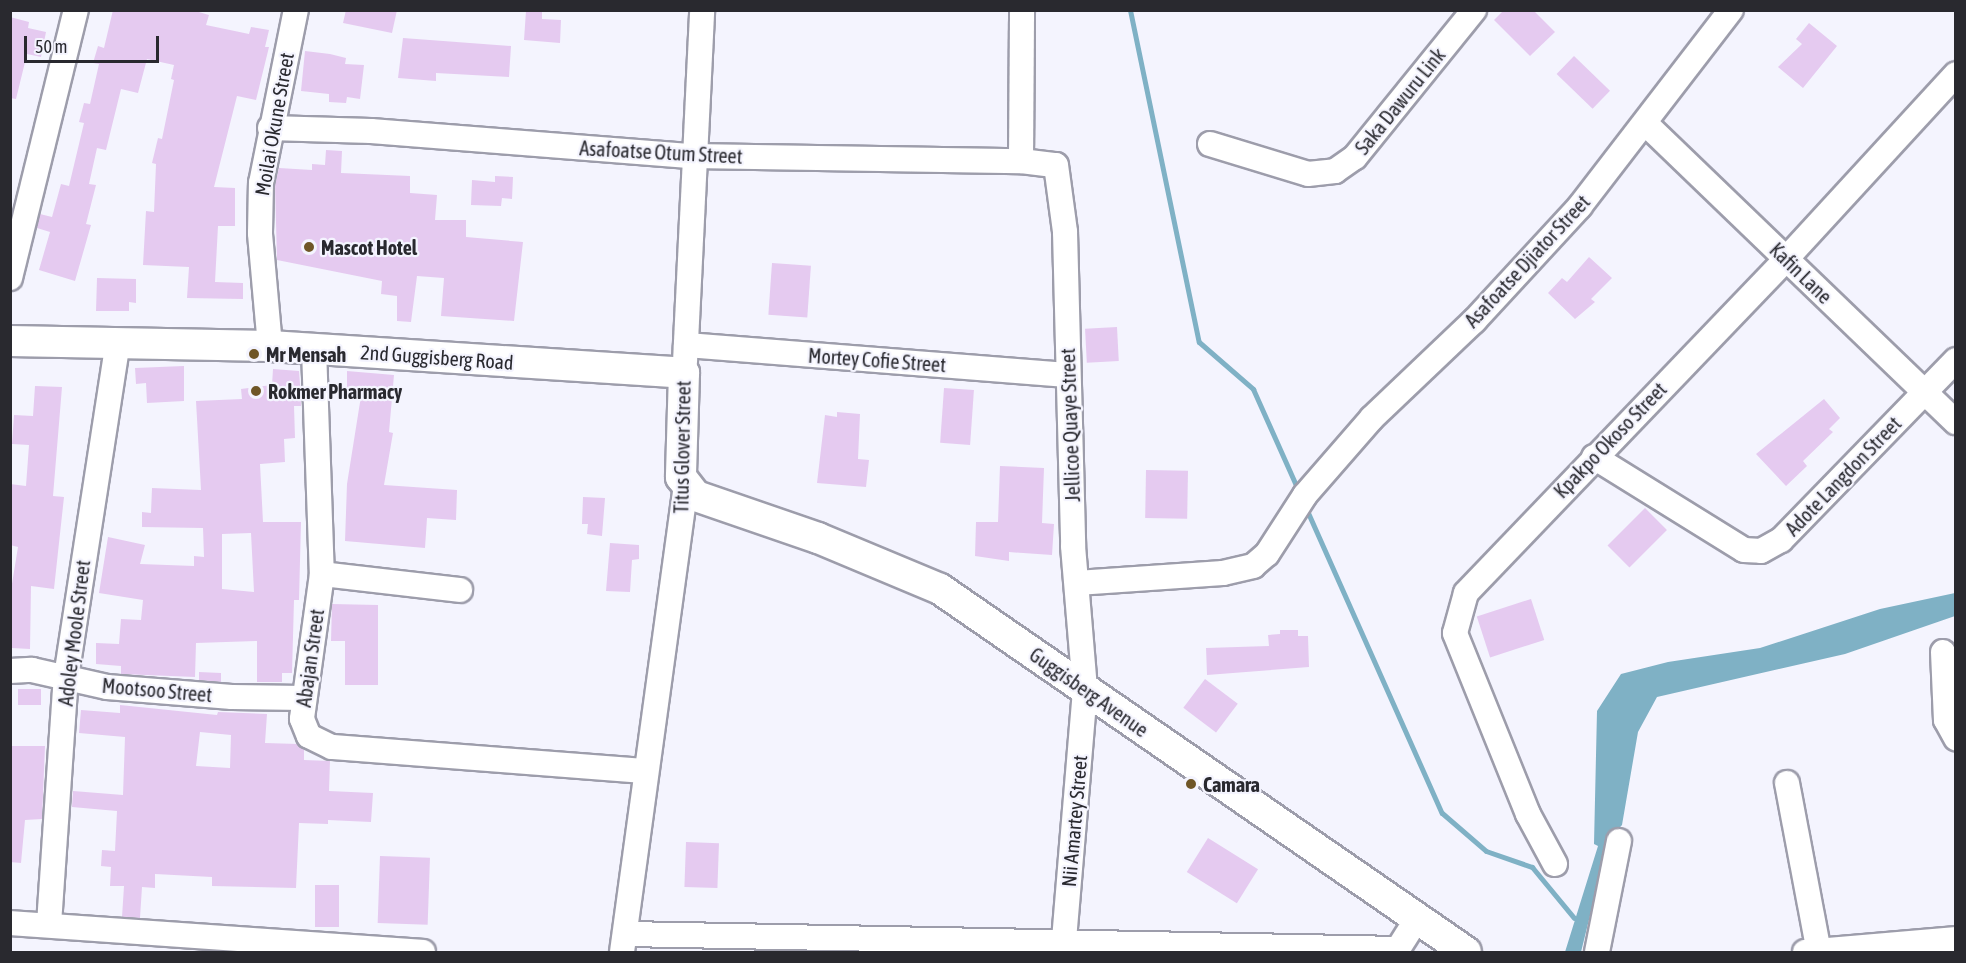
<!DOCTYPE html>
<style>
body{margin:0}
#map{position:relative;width:1966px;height:963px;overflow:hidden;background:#f4f4fe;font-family:"Asap Condensed",sans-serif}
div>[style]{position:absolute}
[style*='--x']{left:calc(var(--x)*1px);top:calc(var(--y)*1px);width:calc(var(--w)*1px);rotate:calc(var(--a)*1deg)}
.water>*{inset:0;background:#7fb1c5}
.stream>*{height:5px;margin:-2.5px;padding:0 2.5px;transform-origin:2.5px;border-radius:2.5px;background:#7fb1c5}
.building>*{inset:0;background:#e5caf0;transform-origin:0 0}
.roads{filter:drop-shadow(2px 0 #9d9dab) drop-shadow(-2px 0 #9d9dab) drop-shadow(0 2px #9d9dab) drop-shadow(0 -2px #9d9dab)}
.minor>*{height:24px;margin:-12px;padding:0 12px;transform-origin:12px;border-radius:12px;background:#fff}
.major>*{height:30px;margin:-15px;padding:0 15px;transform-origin:15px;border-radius:15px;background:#fff}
.dots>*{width:16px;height:16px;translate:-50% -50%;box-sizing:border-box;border:3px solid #f4f4fe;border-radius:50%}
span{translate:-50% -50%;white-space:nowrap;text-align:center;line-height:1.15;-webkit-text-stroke:4.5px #f4f4fe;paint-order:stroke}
.street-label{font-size:20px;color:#29292f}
.poi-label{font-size:20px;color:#29292f;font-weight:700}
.left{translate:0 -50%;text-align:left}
.frame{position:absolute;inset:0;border:12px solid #29292f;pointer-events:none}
.scale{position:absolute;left:24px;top:36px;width:135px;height:27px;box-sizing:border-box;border:3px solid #29292f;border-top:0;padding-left:8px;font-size:18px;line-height:21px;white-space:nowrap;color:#29292f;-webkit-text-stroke:4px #f4f4fe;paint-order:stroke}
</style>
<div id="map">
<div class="water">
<i style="clip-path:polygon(1955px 593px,1955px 616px,1845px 654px,1657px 697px,1638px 732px,1622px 825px,1609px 839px,1581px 952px,1565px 952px,1598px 846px,1594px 844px,1597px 711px,1621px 674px,1668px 662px,1760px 648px,1880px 609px)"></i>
</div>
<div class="stream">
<i style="--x:1130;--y:10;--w:339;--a:78.3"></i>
<i style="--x:1199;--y:342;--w:72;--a:41"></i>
<i style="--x:1253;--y:389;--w:113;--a:65.9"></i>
<i style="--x:1305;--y:506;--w:336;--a:66"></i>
<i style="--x:1442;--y:813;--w:58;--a:40.8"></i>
<i style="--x:1486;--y:851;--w:49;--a:19.2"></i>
<i style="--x:1532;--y:867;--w:66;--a:50.5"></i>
</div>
<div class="building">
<i style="clip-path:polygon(113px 10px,192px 10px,209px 15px,206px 25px,249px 34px,251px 27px,269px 30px,265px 47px,269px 47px,256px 100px,237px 96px,214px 187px,235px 188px,235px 226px,218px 226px,215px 282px,243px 283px,243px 299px,187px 298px,189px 267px,143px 265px,146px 211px,154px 212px,156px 164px,152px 163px,158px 138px,162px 139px,174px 80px,171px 79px,174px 65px,147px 59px,138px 93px,121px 89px,106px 150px,97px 148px,89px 184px,96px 185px,86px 224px,91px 225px,75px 281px,39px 270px,50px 232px,37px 228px,40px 214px,52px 217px,61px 184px,69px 186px,84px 123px,79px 122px,84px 103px,90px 104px,99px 64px,93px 63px,98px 46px,104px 48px)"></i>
<i style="clip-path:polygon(346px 10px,397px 10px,392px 33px,343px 23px)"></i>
<i style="clip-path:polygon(1504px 10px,1533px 10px,1555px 32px,1530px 56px,1494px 20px)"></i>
<i style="clip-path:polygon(526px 11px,542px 12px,542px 19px,561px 20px,560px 43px,524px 40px)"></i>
<i style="clip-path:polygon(10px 17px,29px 22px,28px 28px,46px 32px,41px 57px,27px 54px,16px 99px,10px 98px)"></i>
<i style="clip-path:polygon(1809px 23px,1837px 46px,1803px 88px,1778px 67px,1802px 44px,1796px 39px)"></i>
<i style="clip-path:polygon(403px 38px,511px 46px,509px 77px,436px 73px,436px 81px,398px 78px)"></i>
<i style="clip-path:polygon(305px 51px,330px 54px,346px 58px,345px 64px,364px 65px,360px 99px,347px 97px,346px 103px,329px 102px,329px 94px,301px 91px)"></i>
<i style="left:1574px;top:56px;width:50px;height:25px;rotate:44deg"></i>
<i style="clip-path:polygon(326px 150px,342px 151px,341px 173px,410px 176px,410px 193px,437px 195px,435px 220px,466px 220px,466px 237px,523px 242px,514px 321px,441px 316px,444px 278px,417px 276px,411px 322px,397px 321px,397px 296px,381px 294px,382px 281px,277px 260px,275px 185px,279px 168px,312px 170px,312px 164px,325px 165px)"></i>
<i style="clip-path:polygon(495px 176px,513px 177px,512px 199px,502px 198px,501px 206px,471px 205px,472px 180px,495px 182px)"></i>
<i style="clip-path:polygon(1589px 257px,1612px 278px,1591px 299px,1595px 302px,1575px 319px,1548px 293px,1562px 278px,1567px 282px)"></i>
<i style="left:772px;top:263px;width:39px;height:52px;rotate:4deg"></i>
<i style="clip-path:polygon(97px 278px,136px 279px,136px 303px,129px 302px,129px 311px,96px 311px)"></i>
<i style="left:1117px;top:327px;width:34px;height:32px;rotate:87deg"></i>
<i style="clip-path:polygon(184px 366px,184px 401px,147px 403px,146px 383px,136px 384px,135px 368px)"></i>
<i style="clip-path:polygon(evenodd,273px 369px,299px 371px,300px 384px,301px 406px,294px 406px,295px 438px,284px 439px,285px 462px,260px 464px,263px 522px,301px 522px,299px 600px,294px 600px,292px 673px,282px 673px,282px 682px,257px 682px,257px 641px,196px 643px,195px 677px,121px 674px,121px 666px,96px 664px,96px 643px,119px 644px,121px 619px,141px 620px,143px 600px,99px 593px,108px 537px,145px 545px,140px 564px,194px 566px,194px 556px,204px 557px,203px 528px,142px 527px,142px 512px,151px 513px,152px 488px,201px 490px,196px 401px,242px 399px,241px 389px,272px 385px,273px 369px,251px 533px,254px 592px,222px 589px,222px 534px,251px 533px)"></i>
<i style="clip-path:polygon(347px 371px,394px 375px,389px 432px,393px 433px,384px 485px,457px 490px,456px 520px,427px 518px,425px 548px,345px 541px,347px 484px,361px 396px,347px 394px)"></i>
<i style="clip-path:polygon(35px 386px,62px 387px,53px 496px,64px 497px,54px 589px,31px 586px,30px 649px,12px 648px,10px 596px,18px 547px,10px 545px,10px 484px,26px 486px,29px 445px,12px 444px,14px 415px,33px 416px)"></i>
<i style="left:944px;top:388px;width:30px;height:55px;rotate:4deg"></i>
<i style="clip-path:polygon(1824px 399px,1840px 418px,1829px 429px,1833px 432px,1803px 461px,1807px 466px,1786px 486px,1756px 454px)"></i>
<i style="clip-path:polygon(837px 412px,860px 414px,858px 459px,869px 460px,866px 487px,817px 483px,825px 415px,837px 417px)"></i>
<i style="clip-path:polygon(1000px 466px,1044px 468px,1042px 523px,1054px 524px,1052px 555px,1009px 552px,1009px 561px,975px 556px,976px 522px,998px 522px)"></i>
<i style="left:1146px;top:470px;width:42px;height:48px;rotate:1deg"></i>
<i style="clip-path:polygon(583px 497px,605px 498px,602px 536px,587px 534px,588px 524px,582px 524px)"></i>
<i style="left:1645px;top:508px;width:31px;height:53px;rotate:45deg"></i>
<i style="clip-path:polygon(610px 543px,639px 545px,639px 559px,632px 560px,630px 592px,606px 591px)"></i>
<i style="left:1531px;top:599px;width:43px;height:57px;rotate:72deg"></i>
<i style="clip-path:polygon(332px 604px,378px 605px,378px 685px,345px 685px,345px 641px,331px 641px)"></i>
<i style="clip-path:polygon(1280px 630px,1298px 630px,1298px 636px,1308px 636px,1309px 667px,1207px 675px,1206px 648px,1269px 646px,1268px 635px,1280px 634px)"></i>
<i style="clip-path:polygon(199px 672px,221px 673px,221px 682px,199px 680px)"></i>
<i style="left:1205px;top:679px;width:41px;height:36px;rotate:37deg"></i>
<i style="left:18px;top:689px;width:23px;height:16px"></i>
<i style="clip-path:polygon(evenodd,120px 705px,217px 715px,218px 712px,267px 714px,265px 743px,298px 744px,304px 750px,304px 760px,330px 761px,329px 791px,373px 793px,371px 822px,328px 820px,328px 824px,299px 823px,296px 888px,212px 886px,212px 877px,155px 874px,155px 888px,142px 887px,140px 918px,122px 917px,124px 886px,110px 886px,111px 867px,101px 866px,102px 850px,115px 851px,117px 811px,72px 807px,73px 791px,123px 795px,125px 737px,79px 733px,81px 710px,120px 713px,120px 705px,200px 732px,231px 735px,230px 768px,196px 766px,200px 732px)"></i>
<i style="clip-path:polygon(10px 746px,45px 746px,42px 819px,25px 820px,21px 863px,10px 862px)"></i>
<i style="left:1208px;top:838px;width:59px;height:40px;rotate:32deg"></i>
<i style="left:686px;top:842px;width:33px;height:45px;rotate:2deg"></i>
<i style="left:380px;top:856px;width:50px;height:67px;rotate:2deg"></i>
<i style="left:315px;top:885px;width:24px;height:42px"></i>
</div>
<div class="roads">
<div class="minor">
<i style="--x:1646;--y:124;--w:430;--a:43.9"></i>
<i style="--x:270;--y:128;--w:101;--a:1.7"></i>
<i style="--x:371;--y:131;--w:322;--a:4.5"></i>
<i style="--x:692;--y:156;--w:329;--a:0.9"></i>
<i style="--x:1021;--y:161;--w:35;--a:7"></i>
<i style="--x:1056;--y:165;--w:68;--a:82.3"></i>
<i style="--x:1065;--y:232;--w:314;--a:88.5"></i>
<i style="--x:1073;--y:546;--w:144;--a:85.2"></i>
<i style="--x:1085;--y:690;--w:263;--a:94.8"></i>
<i style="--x:1210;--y:144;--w:102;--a:17"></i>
<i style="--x:1308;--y:174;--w:27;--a:-6"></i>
<i style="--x:1335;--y:171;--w:24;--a:-35"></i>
<i style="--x:1355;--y:157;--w:189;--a:-51"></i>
<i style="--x:1021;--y:161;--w:151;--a:-89.6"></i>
<i style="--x:10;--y:278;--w:276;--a:-76.2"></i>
<i style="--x:686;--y:345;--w:383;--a:4.5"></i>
<i style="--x:270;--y:346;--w:113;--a:-95.1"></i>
<i style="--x:260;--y:233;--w:50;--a:-88.9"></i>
<i style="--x:261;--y:183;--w:177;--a:-78.6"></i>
<i style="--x:314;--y:349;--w:225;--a:88"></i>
<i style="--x:322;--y:574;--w:146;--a:97.9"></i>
<i style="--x:302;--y:719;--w:18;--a:68"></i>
<i style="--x:309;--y:736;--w:25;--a:26"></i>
<i style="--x:332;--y:747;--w:314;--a:4.4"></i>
<i style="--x:685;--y:362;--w:352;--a:-87.2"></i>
<i style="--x:1594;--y:457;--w:176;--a:31.8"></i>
<i style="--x:1744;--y:550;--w:17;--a:3"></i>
<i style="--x:1761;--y:551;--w:23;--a:-29"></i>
<i style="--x:1781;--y:540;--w:251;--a:-45.8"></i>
<i style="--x:322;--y:574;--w:139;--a:6.6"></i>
<i style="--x:1077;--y:583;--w:146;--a:-3.9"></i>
<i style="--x:1223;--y:573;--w:31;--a:-13"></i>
<i style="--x:1253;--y:566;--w:18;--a:-41"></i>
<i style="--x:1267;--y:554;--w:70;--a:-57.2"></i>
<i style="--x:1305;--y:495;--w:102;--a:-49"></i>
<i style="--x:1372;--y:418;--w:141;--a:-43.6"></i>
<i style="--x:1474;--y:321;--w:156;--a:-47.3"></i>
<i style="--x:1580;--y:206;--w:247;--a:-52.4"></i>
<i style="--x:1943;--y:652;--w:68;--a:87.5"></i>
<i style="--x:1946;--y:720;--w:21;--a:61"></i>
<i style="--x:10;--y:671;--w:22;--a:-3"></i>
<i style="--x:32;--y:670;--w:77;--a:12.8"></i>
<i style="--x:107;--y:687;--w:125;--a:4.6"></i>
<i style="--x:232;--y:697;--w:72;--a:0.8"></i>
<i style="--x:1787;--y:783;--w:172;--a:79.3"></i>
<i style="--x:1555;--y:864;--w:57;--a:-118.4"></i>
<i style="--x:1528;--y:814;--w:195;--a:-112"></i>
<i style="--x:1455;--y:633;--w:41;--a:-74.6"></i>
<i style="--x:1466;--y:593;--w:463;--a:-46.2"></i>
<i style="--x:1786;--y:259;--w:251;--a:-47.4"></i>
<i style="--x:10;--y:923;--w:414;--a:4"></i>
<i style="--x:49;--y:924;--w:248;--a:-86.1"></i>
<i style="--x:66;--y:677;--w:338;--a:-81.2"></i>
<i style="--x:626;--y:934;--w:772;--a:1.11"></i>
<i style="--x:1398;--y:949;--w:36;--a:-58"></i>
<i style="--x:622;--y:952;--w:470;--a:-82.2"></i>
<i style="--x:1597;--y:952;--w:113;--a:-78.8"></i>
<i style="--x:1805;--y:952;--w:152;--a:-4.9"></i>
</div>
<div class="major">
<i style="--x:10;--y:341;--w:260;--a:1.1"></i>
<i style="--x:270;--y:346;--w:415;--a:3.7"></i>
<i style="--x:684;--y:373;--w:104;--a:91.7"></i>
<i style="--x:681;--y:477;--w:24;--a:52"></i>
<i style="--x:696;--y:496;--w:129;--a:19"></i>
<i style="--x:818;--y:538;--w:132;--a:22.7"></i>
<i style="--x:940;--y:589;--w:639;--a:34.61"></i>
</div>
</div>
<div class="dots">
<i style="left:309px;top:247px;background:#6f5627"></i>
<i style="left:254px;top:354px;background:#6f5627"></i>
<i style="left:256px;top:391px;background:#6f5627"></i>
<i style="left:1191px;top:784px;background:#6f5627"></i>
</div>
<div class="street-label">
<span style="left:1400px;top:101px;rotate:-51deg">Saka Dawuru Link</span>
<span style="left:274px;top:124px;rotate:-80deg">Moilai Okune Street</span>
<span style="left:661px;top:152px;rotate:3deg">Asafoatse Otum Street</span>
<span style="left:1527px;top:261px;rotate:-47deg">Asafoatse Djiator Street</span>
<span style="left:1801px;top:273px;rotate:44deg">Kafin Lane</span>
<span style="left:437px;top:357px;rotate:4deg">2nd Guggisberg Road</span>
<span style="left:877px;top:360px;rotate:4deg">Mortey Cofie Street</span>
<span style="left:1070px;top:425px;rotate:-92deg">Jellicoe Quaye Street</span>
<span style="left:1610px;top:440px;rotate:-46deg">Kpakpo Okoso Street</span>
<span style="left:682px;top:447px;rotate:-89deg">Titus Glover Street</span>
<span style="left:1843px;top:476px;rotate:-46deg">Adote Langdon Street</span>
<span style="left:74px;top:633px;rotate:-83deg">Adoley Moole Street</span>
<span style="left:310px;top:658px;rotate:-82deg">Abajan Street</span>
<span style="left:157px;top:690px;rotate:5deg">Mootsoo Street</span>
<span style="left:1089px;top:692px;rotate:35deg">Guggisberg Avenue</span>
<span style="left:1074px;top:821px;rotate:-85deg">Nii Amartey Street</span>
</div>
<div class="poi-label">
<span class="left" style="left:321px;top:247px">Mascot Hotel</span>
<span class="left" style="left:266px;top:354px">Mr Mensah</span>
<span class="left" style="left:268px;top:391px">Rokmer Pharmacy</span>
<span class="left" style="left:1203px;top:784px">Camara</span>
</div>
<div class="frame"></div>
<div class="scale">50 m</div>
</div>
